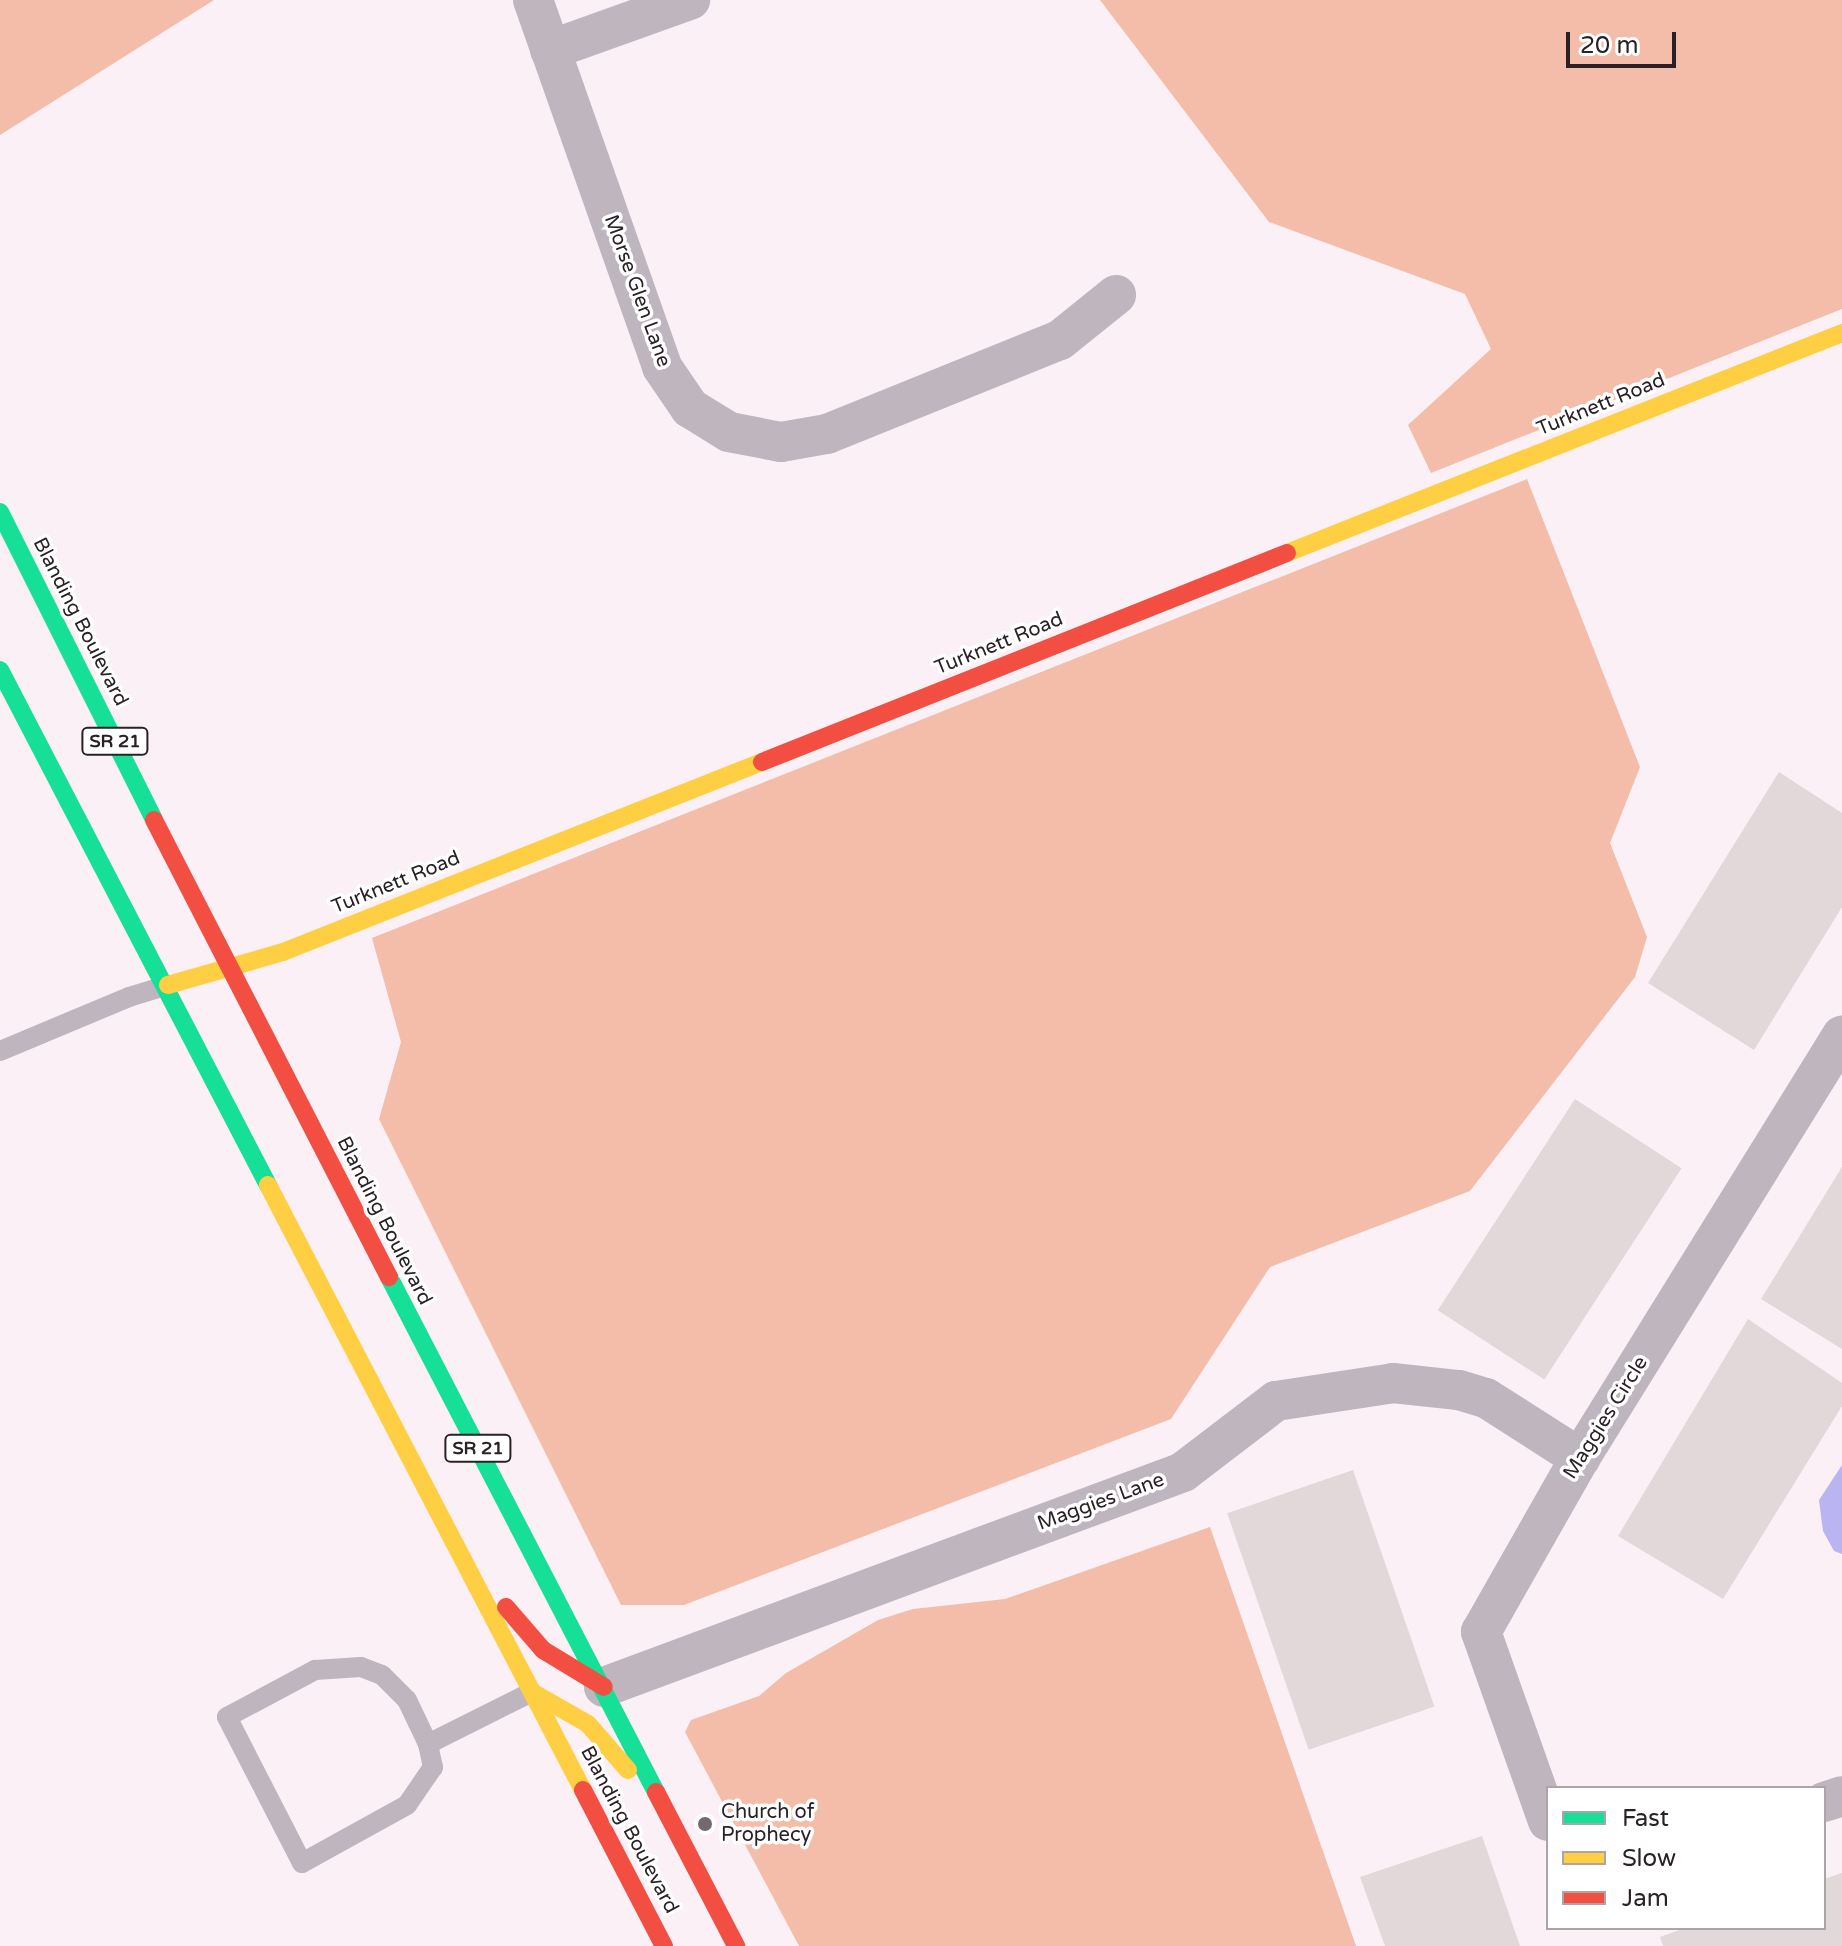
<!DOCTYPE html>
<style>
body{margin:0}
#map{position:relative;width:1842px;height:1946px;overflow:hidden;background:#faf0f5;font-family:"Varela Round",sans-serif}
div>[style]{position:absolute}
[style*='--x']{left:calc(var(--x)*1px);top:calc(var(--y)*1px);width:calc(var(--w)*1px);rotate:calc(var(--a)*1deg)}
.forest>*{inset:0;background:#f3bda9}
.water>*{inset:0;background:#bab4f2}
.building>*{inset:0;background:#e2d8da;transform-origin:0 0}
.lane>*{height:20px;margin:-10px;padding:0 10px;transform-origin:10px;border-radius:10px;background:#beb5bf}
.street>*{height:40px;margin:-20px;padding:0 20px;transform-origin:20px;border-radius:20px;background:#beb5bf}
.fast>*{height:18px;margin:-9px;padding:0 9px;transform-origin:9px;border-radius:9px;background:#16e098}
.slow>*{height:18px;margin:-9px;padding:0 9px;transform-origin:9px;border-radius:9px;background:#ffcf43}
.jam>*{height:18px;margin:-9px;padding:0 9px;transform-origin:9px;border-radius:9px;background:#f24e42}
.dots>*{width:22px;height:22px;translate:-50% -50%;box-sizing:border-box;border:4px solid #fff;border-radius:50%}
span{translate:-50% -50%;white-space:nowrap;text-align:center;line-height:1.15;-webkit-text-stroke:7px #fff;paint-order:stroke}
.shield-label span{padding:2px 6px;background:#fff;border:2px solid;border-radius:6px;-webkit-text-stroke-width:0}
.shield-label{font-size:18px;color:#2a2126;font-weight:700}
.street-label{font-size:20px;color:#2a2126}
.poi-label{font-size:20px;color:#2a2126}
.left{translate:0 -50%;text-align:left}
.legend{position:absolute;left:1546px;top:1786px;width:280px;height:144px;box-sizing:border-box;background:#fff;border:2px solid #aaa6a8;margin:0;padding:10px 14px;list-style:none;font-size:24px;color:#2a2126}
.legend li{display:flex;align-items:center;gap:16px;height:40px}
.legend b{width:40px;border:2px solid #aaa6a8}
.scale{position:absolute;left:1566px;top:32px;width:110px;height:36px;box-sizing:border-box;border:4px solid #2a2126;border-top:0;padding-left:10px;font-size:24px;line-height:28px;white-space:nowrap;color:#2a2126;-webkit-text-stroke:6px #fff;paint-order:stroke}
</style>
<div id="map">
<div class="forest">
<i style="clip-path:polygon(0 0,214px 0,0 135px)"></i>
<i style="clip-path:polygon(1100px 0,1842px 0,1842px 309px,1431px 473px,1408px 425px,1491px 349px,1465px 294px,1269px 222px)"></i>
<i style="clip-path:polygon(1527px 479px,1640px 767px,1610px 843px,1647px 937px,1635px 977px,1470px 1191px,1270px 1267px,1171px 1419px,684px 1605px,621px 1605px,379px 1119px,401px 1042px,372px 938px)"></i>
<i style="clip-path:polygon(1210px 1527px,1356px 1946px,799px 1946px,685px 1732px,691px 1720px,759px 1696px,786px 1673px,878px 1620px,913px 1609px,1005px 1599px)"></i>
</div>
<div class="water">
<i style="clip-path:polygon(1842px 1465px,1842px 1554px,1834px 1551px,1823px 1531px,1819px 1500px)"></i>
</div>
<div class="building">
<i style="clip-path:polygon(1779px 772px,1842px 813px,1842px 907px,1754px 1050px,1648px 983px)"></i>
<i style="left:1575px;top:1099px;width:127px;height:252px;rotate:33deg"></i>
<i style="clip-path:polygon(1842px 1167px,1842px 1349px,1761px 1299px)"></i>
<i style="clip-path:polygon(1748px 1319px,1842px 1383px,1842px 1406px,1723px 1599px,1618px 1536px)"></i>
<i style="left:1353px;top:1470px;width:250px;height:133px;rotate:71deg"></i>
<i style="clip-path:polygon(1482px 1836px,1520px 1946px,1385px 1946px,1360px 1877px)"></i>
<i style="clip-path:polygon(1842px 1873px,1842px 1946px,1663px 1946px,1660px 1937px,1685px 1928px,1824px 1928px,1824px 1879px)"></i>
</div>
<div class="lane">
<i style="--x:0;--y:1051;--w:140;--a:-22.7"></i>
<i style="--x:129;--y:997;--w:41;--a:-17.1"></i>
<i style="--x:428;--y:1744;--w:24;--a:78"></i>
<i style="--x:433;--y:1767;--w:46;--a:124.4"></i>
<i style="--x:407;--y:1805;--w:120;--a:151.1"></i>
<i style="--x:302;--y:1863;--w:164;--a:-117.2"></i>
<i style="--x:227;--y:1717;--w:100;--a:-28.1"></i>
<i style="--x:315;--y:1670;--w:46;--a:-3.7"></i>
<i style="--x:361;--y:1667;--w:22;--a:21"></i>
<i style="--x:382;--y:1675;--w:35;--a:45"></i>
<i style="--x:407;--y:1700;--w:49;--a:64.5"></i>
<i style="--x:428;--y:1744;--w:116;--a:-26.6"></i>
</div>
<div class="street">
<i style="--x:533;--y:0;--w:389;--a:70.6"></i>
<i style="--x:662;--y:367;--w:50;--a:55.7"></i>
<i style="--x:690;--y:408;--w:46;--a:31.6"></i>
<i style="--x:729;--y:432;--w:53;--a:10.9"></i>
<i style="--x:781;--y:442;--w:47;--a:-9.9"></i>
<i style="--x:827;--y:434;--w:251;--a:-22"></i>
<i style="--x:1060;--y:340;--w:72;--a:-38.8"></i>
<i style="--x:550;--y:50;--w:149;--a:-19.7"></i>
<i style="--x:604;--y:1687;--w:618;--a:-20.37"></i>
<i style="--x:1183;--y:1472;--w:117;--a:-37.4"></i>
<i style="--x:1276;--y:1401;--w:118;--a:-8.7"></i>
<i style="--x:1393;--y:1383;--w:66;--a:6.1"></i>
<i style="--x:1459;--y:1390;--w:28;--a:17"></i>
<i style="--x:1486;--y:1398;--w:112;--a:32.6"></i>
<i style="--x:1824;--y:1802;--w:19;--a:-18"></i>
<i style="--x:1548;--y:1821;--w:201;--a:-109.5"></i>
<i style="--x:1481;--y:1632;--w:200;--a:-60.4"></i>
<i style="--x:1580;--y:1458;--w:497;--a:-58.2"></i>
</div>
<div class="fast">
<i style="--x:0;--y:512;--w:344;--a:63.4"></i>
<i style="--x:0;--y:670;--w:581;--a:62.51"></i>
<i style="--x:389;--y:1277;--w:580;--a:62.6"></i>
</div>
<div class="slow">
<i style="--x:1287;--y:553;--w:597;--a:-21.62"></i>
<i style="--x:168;--y:985;--w:120;--a:-16"></i>
<i style="--x:283;--y:952;--w:515;--a:-21.64"></i>
<i style="--x:268;--y:1185;--w:682;--a:62.5"></i>
<i style="--x:532;--y:1692;--w:64;--a:29.7"></i>
<i style="--x:588;--y:1724;--w:61;--a:49"></i>
</div>
<div class="jam">
<i style="--x:762;--y:762;--w:565;--a:-21.71"></i>
<i style="--x:154;--y:820;--w:514;--a:62.79"></i>
<i style="--x:506;--y:1607;--w:57;--a:49.3"></i>
<i style="--x:543;--y:1650;--w:71;--a:31.2"></i>
<i style="--x:583;--y:1790;--w:176;--a:62.6"></i>
<i style="--x:656;--y:1792;--w:174;--a:62.5"></i>
</div>
<div class="dots">
<i style="left:705px;top:1824px;background:#73696e"></i>
</div>
<div class="shield-label">
<span style="left:115px;top:741px">SR 21</span>
<span style="left:478px;top:1448px">SR 21</span>
</div>
<div class="street-label">
<span style="left:637px;top:291px;rotate:70deg">Morse Glen Lane</span>
<span style="left:1601px;top:405px;rotate:-22deg">Turknett Road</span>
<span style="left:80px;top:622px;rotate:63deg">Blanding Boulevard</span>
<span style="left:999px;top:644px;rotate:-22deg">Turknett Road</span>
<span style="left:396px;top:883px;rotate:-22deg">Turknett Road</span>
<span style="left:384px;top:1221px;rotate:63deg">Blanding Boulevard</span>
<span style="left:1606px;top:1418px;rotate:-58deg">Maggies Circle</span>
<span style="left:1101px;top:1502px;rotate:-20deg">Maggies Lane</span>
<span style="left:629px;top:1830px;rotate:62deg">Blanding Boulevard</span>
</div>
<div class="poi-label">
<span class="left" style="left:721px;top:1824px">Church of<br>Prophecy</span>
</div>
<ul class="legend">
<li><b style="height:10px;background:#16e098"></b>Fast</li>
<li><b style="height:10px;background:#ffcf43"></b>Slow</li>
<li><b style="height:10px;background:#f24e42"></b>Jam</li>
</ul>
<div class="scale">20 m</div>
</div>
